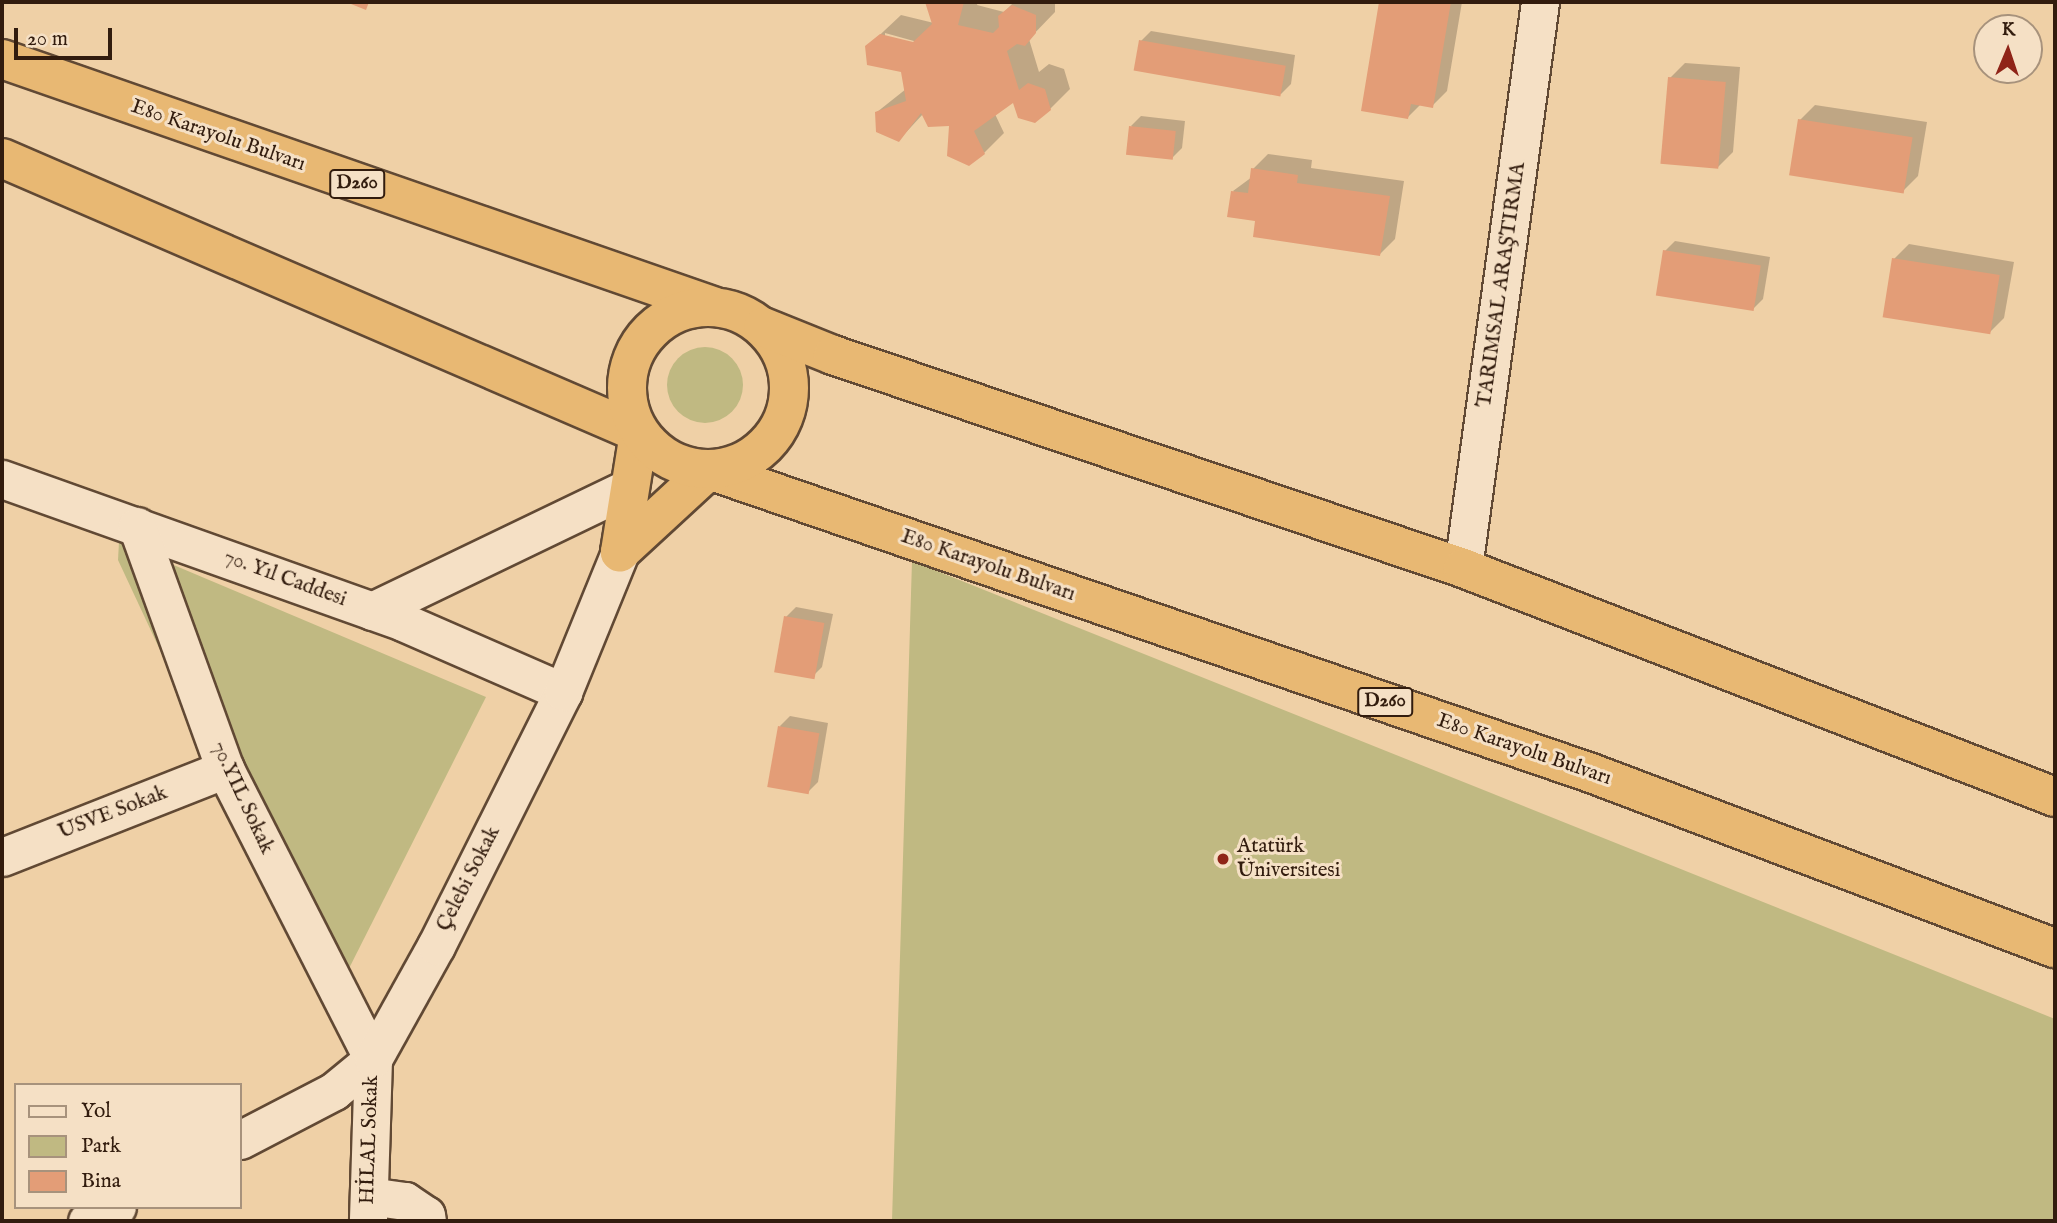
<!DOCTYPE html>
<meta charset="utf-8">
<style>
body{margin:0}
#map{position:relative;width:2057px;height:1223px;overflow:hidden;background:#efd0a6;font-family:"IM FELL English",serif}
div>[style]{position:absolute}
[style*='--x']{left:calc(var(--x)*1px);top:calc(var(--y)*1px);width:calc(var(--w)*1px);rotate:calc(var(--a)*1deg)}
.green>*{inset:0;background:#c0b982}
.round{border-radius:50%}
.shadow>*{inset:0;background:#0003}
.building>*{inset:0;background:#e39d77;transform-origin:0 0}
.roads{filter:drop-shadow(2px 0 #614934) drop-shadow(-2px 0 #614934) drop-shadow(0 2px #614934) drop-shadow(0 -2px #614934)}
.minor>*{height:37px;margin:-18.5px;padding:0 18.5px;transform-origin:18.5px;border-radius:18.5px;background:#f5e0c5}
.highway>*{height:38px;margin:-19px;padding:0 19px;transform-origin:19px;border-radius:19px;background:#e8b873}
.highway>.ring{margin:-19px;padding:0;box-sizing:content-box;background:none;border:38px solid #e8b873;border-radius:50%}
.dots>*{width:19px;height:19px;translate:-50% -50%;box-sizing:border-box;border:4px solid #f5e0c5;border-radius:50%}
span{translate:-50% -50%;white-space:nowrap;text-align:center;line-height:1.15;-webkit-text-stroke:6px #f5e0c5;paint-order:stroke}
.shield-label span{padding:2px 5px;background:#f5e0c5;border:2px solid;border-radius:5px;-webkit-text-stroke-width:0}
.shield-label{font-size:19px;color:#321c0e;font-weight:700}
.street-label{font-size:21px;color:#321c0e}
.poi-label{font-size:21px;color:#321c0e}
.left{translate:0 -50%;text-align:left}
.frame{position:absolute;inset:0;border:4px solid #321c0e;pointer-events:none}
.legend{position:absolute;left:14px;top:1083px;width:228px;height:126px;box-sizing:border-box;background:#f5e0c5;border:2px solid #a7927c;margin:0;padding:9px 12px;list-style:none;font-size:21px;color:#321c0e}
.legend li{display:flex;align-items:center;gap:14px;height:35px}
.legend b{width:35px;border:2px solid #a7927c}
.north{position:absolute;left:1973px;top:14px;width:70px;height:70px;box-sizing:border-box;background:#f5e0c5;border:2px solid #a7927c;border-radius:50%;rotate:2deg;font-size:19px;font-weight:700;line-height:28px;text-align:center;color:#321c0e}
.north::after{content:'';display:block;margin:auto;width:24px;height:32px;background:#8f2418;clip-path:polygon(50% 0,100% 100%,50% 72%,0 100%)}
.scale{position:absolute;left:14px;top:28px;width:98px;height:32px;box-sizing:border-box;border:4px solid #321c0e;border-top:0;padding-left:9px;font-size:21px;line-height:24px;white-space:nowrap;color:#321c0e;-webkit-text-stroke:5px #f5e0c5;paint-order:stroke}
</style>
<div id="map">
<div class="green">
<i class="round" style="left:667px;top:347px;width:76px;height:76px"></i>
<i style="clip-path:polygon(119px 542px,486px 697px,328px 1010px,118px 560px)"></i>
<i style="clip-path:polygon(912px 561px,2055px 1019px,2055px 1221px,892px 1221px)"></i>
</div>
<div class="shadow">
<i style="clip-path:polygon(evenodd,926px 2px,978px 2px,977px 5px,1004px 12px,1014px 2px,1055px 2px,1055px 12px,1029px 39px,1039px 72px,1049px 64px,1064px 69px,1070px 89px,1050px 109px,1014px 101px,995px 114px,1004px 133px,984px 153px,951px 124px,923px 114px,899px 140px,877px 112px,906px 89px,902px 70px,867px 47px,901px 15px,934px 23px,926px 2px,885px 33px,921px 43px,921px 46px,885px 37px,885px 33px)"></i>
<i style="clip-path:polygon(1381px 2px,1462px 2px,1447px 91px,1432px 106px,1421px 104px,1408px 117px,1363px 110px)"></i>
<i style="clip-path:polygon(1151px 31px,1295px 55px,1291px 84px,1281px 94px,1141px 41px)"></i>
<i style="clip-path:polygon(1685px 63px,1740px 67px,1733px 152px,1718px 167px,1670px 78px)"></i>
<i style="clip-path:polygon(1815px 105px,1927px 122px,1918px 176px,1903px 191px,1800px 120px)"></i>
<i style="clip-path:polygon(1141px 116px,1185px 121px,1182px 148px,1172px 158px,1131px 126px)"></i>
<i style="clip-path:polygon(1268px 154px,1312px 160px,1311px 168px,1404px 181px,1395px 239px,1380px 254px,1257px 220px,1233px 191px,1252px 177px,1253px 169px)"></i>
<i style="clip-path:polygon(1675px 241px,1770px 257px,1763px 299px,1753px 309px,1665px 251px)"></i>
<i style="clip-path:polygon(1909px 244px,2014px 262px,2004px 318px,1989px 333px,1894px 259px)"></i>
<i style="clip-path:polygon(796px 607px,833px 614px,822px 667px,812px 677px,786px 617px)"></i>
<i style="clip-path:polygon(790px 716px,828px 723px,818px 782px,808px 792px,780px 726px)"></i>
</div>
<div class="building">
<i style="clip-path:polygon(346px 2px,369px 2px,366px 10px)"></i>
<i style="clip-path:polygon(925px 2px,964px 2px,958px 25px,993px 33px,999px 27px,998px 16px,1012px 5px,1036px 15px,1036px 33px,1025px 46px,1017px 44px,1007px 51px,1019px 90px,1028px 83px,1045px 89px,1051px 110px,1035px 123px,1018px 118px,1013px 103px,974px 131px,985px 154px,969px 166px,947px 156px,949px 126px,928px 127px,921px 113px,899px 142px,876px 132px,875px 112px,906px 101px,901px 72px,867px 65px,865px 46px,880px 34px,913px 42px,932px 24px)"></i>
<i style="clip-path:polygon(1379px 2px,1451px 2px,1433px 108px,1411px 104px,1408px 119px,1361px 111px)"></i>
<i style="left:1139px;top:40px;width:149px;height:31px;rotate:10deg"></i>
<i style="left:1668px;top:77px;width:58px;height:87px;rotate:5deg"></i>
<i style="left:1798px;top:119px;width:116px;height:57px;rotate:9deg"></i>
<i style="left:1129px;top:126px;width:47px;height:29px;rotate:6deg"></i>
<i style="clip-path:polygon(1251px 168px,1298px 175px,1297px 183px,1390px 196px,1380px 256px,1253px 237px,1255px 221px,1227px 217px,1231px 191px,1248px 193px)"></i>
<i style="left:1663px;top:250px;width:99px;height:46px;rotate:9deg"></i>
<i style="left:1892px;top:258px;width:109px;height:60px;rotate:9deg"></i>
<i style="left:784px;top:616px;width:41px;height:57px;rotate:10deg"></i>
<i style="left:778px;top:726px;width:42px;height:62px;rotate:10deg"></i>
</div>
<div class="roads">
<div class="minor">
<i style="--x:2;--y:479;--w:426;--a:19.6"></i>
<i style="--x:403;--y:622;--w:175;--a:23.6"></i>
<i style="--x:137;--y:526;--w:258;--a:70.1"></i>
<i style="--x:225;--y:769;--w:326;--a:63"></i>
<i style="--x:373;--y:1059;--w:162;--a:91.8"></i>
<i style="--x:1463;--y:568;--w:571;--a:-82.25"></i>
<i style="--x:372;--y:611;--w:284;--a:-25.7"></i>
<i style="--x:2;--y:857;--w:240;--a:-21.5"></i>
<i style="--x:240;--y:1140;--w:106;--a:-27.5"></i>
<i style="--x:334;--y:1091;--w:50;--a:-39.4"></i>
<i style="--x:373;--y:1059;--w:129;--a:-60.9"></i>
<i style="--x:436;--y:946;--w:284;--a:-63.4"></i>
<i style="--x:563;--y:692;--w:151;--a:-67.8"></i>
<i style="--x:369;--y:1196;--w:36;--a:8"></i>
<i style="--x:405;--y:1201;--w:25;--a:34"></i>
<i style="--x:426;--y:1215;--w:6;--a:81"></i>
<i style="--x:87;--y:1221;--w:33;--a:-25"></i>
</div>
<div class="highway">
<i style="--x:2;--y:59;--w:753;--a:19.16"></i>
<i style="--x:2;--y:158;--w:694;--a:23.35"></i>
<i style="--x:639;--y:433;--w:121;--a:99.1"></i>
<i style="--x:620;--y:552;--w:121;--a:-42.7"></i>
<i style="--x:709;--y:470;--w:933;--a:18.96"></i>
<i style="--x:1591;--y:773;--w:496;--a:20.7"></i>
<i class="ring" style="left:627px;top:307px;width:124px;height:124px"></i>
<i style="--x:763;--y:327;--w:75;--a:21.8"></i>
<i style="--x:833;--y:355;--w:665;--a:18.68"></i>
<i style="--x:1463;--y:568;--w:635;--a:21.15"></i>
</div>
</div>
<div class="dots">
<i style="left:1223px;top:859px;background:#8f2418"></i>
</div>
<div class="shield-label">
<span style="left:357px;top:184px">D260</span>
<span style="left:1385px;top:702px">D260</span>
</div>
<div class="street-label">
<span style="left:218px;top:136px;rotate:19deg">E80 Karayolu Bulvarı</span>
<span style="left:1502px;top:285px;rotate:-82deg">TARIMSAL ARAŞTIRMA</span>
<span style="left:988px;top:566px;rotate:19deg">E80 Karayolu Bulvarı</span>
<span style="left:285px;top:579px;rotate:20deg">70. Yıl Caddesi</span>
<span style="left:1524px;top:750px;rotate:19deg">E80 Karayolu Bulvarı</span>
<span style="left:242px;top:798px;rotate:65deg">70.YIL Sokak</span>
<span style="left:113px;top:813px;rotate:-21deg">USVE Sokak</span>
<span style="left:469px;top:879px;rotate:-63deg">Çelebi Sokak</span>
<span style="left:370px;top:1140px;rotate:-88deg">HİLAL Sokak</span>
</div>
<div class="poi-label">
<span class="left" style="left:1237px;top:859px">Atatürk<br>Üniversitesi</span>
</div>
<div class="frame"></div>
<ul class="legend">
<li><b style="height:9px;background:#f5e0c5"></b>Yol</li>
<li><b style="height:19px;background:#c0b982"></b>Park</li>
<li><b style="height:19px;background:#e39d77"></b>Bina</li>
</ul>
<div class="north">K</div>
<div class="scale">20 m</div>
</div>
